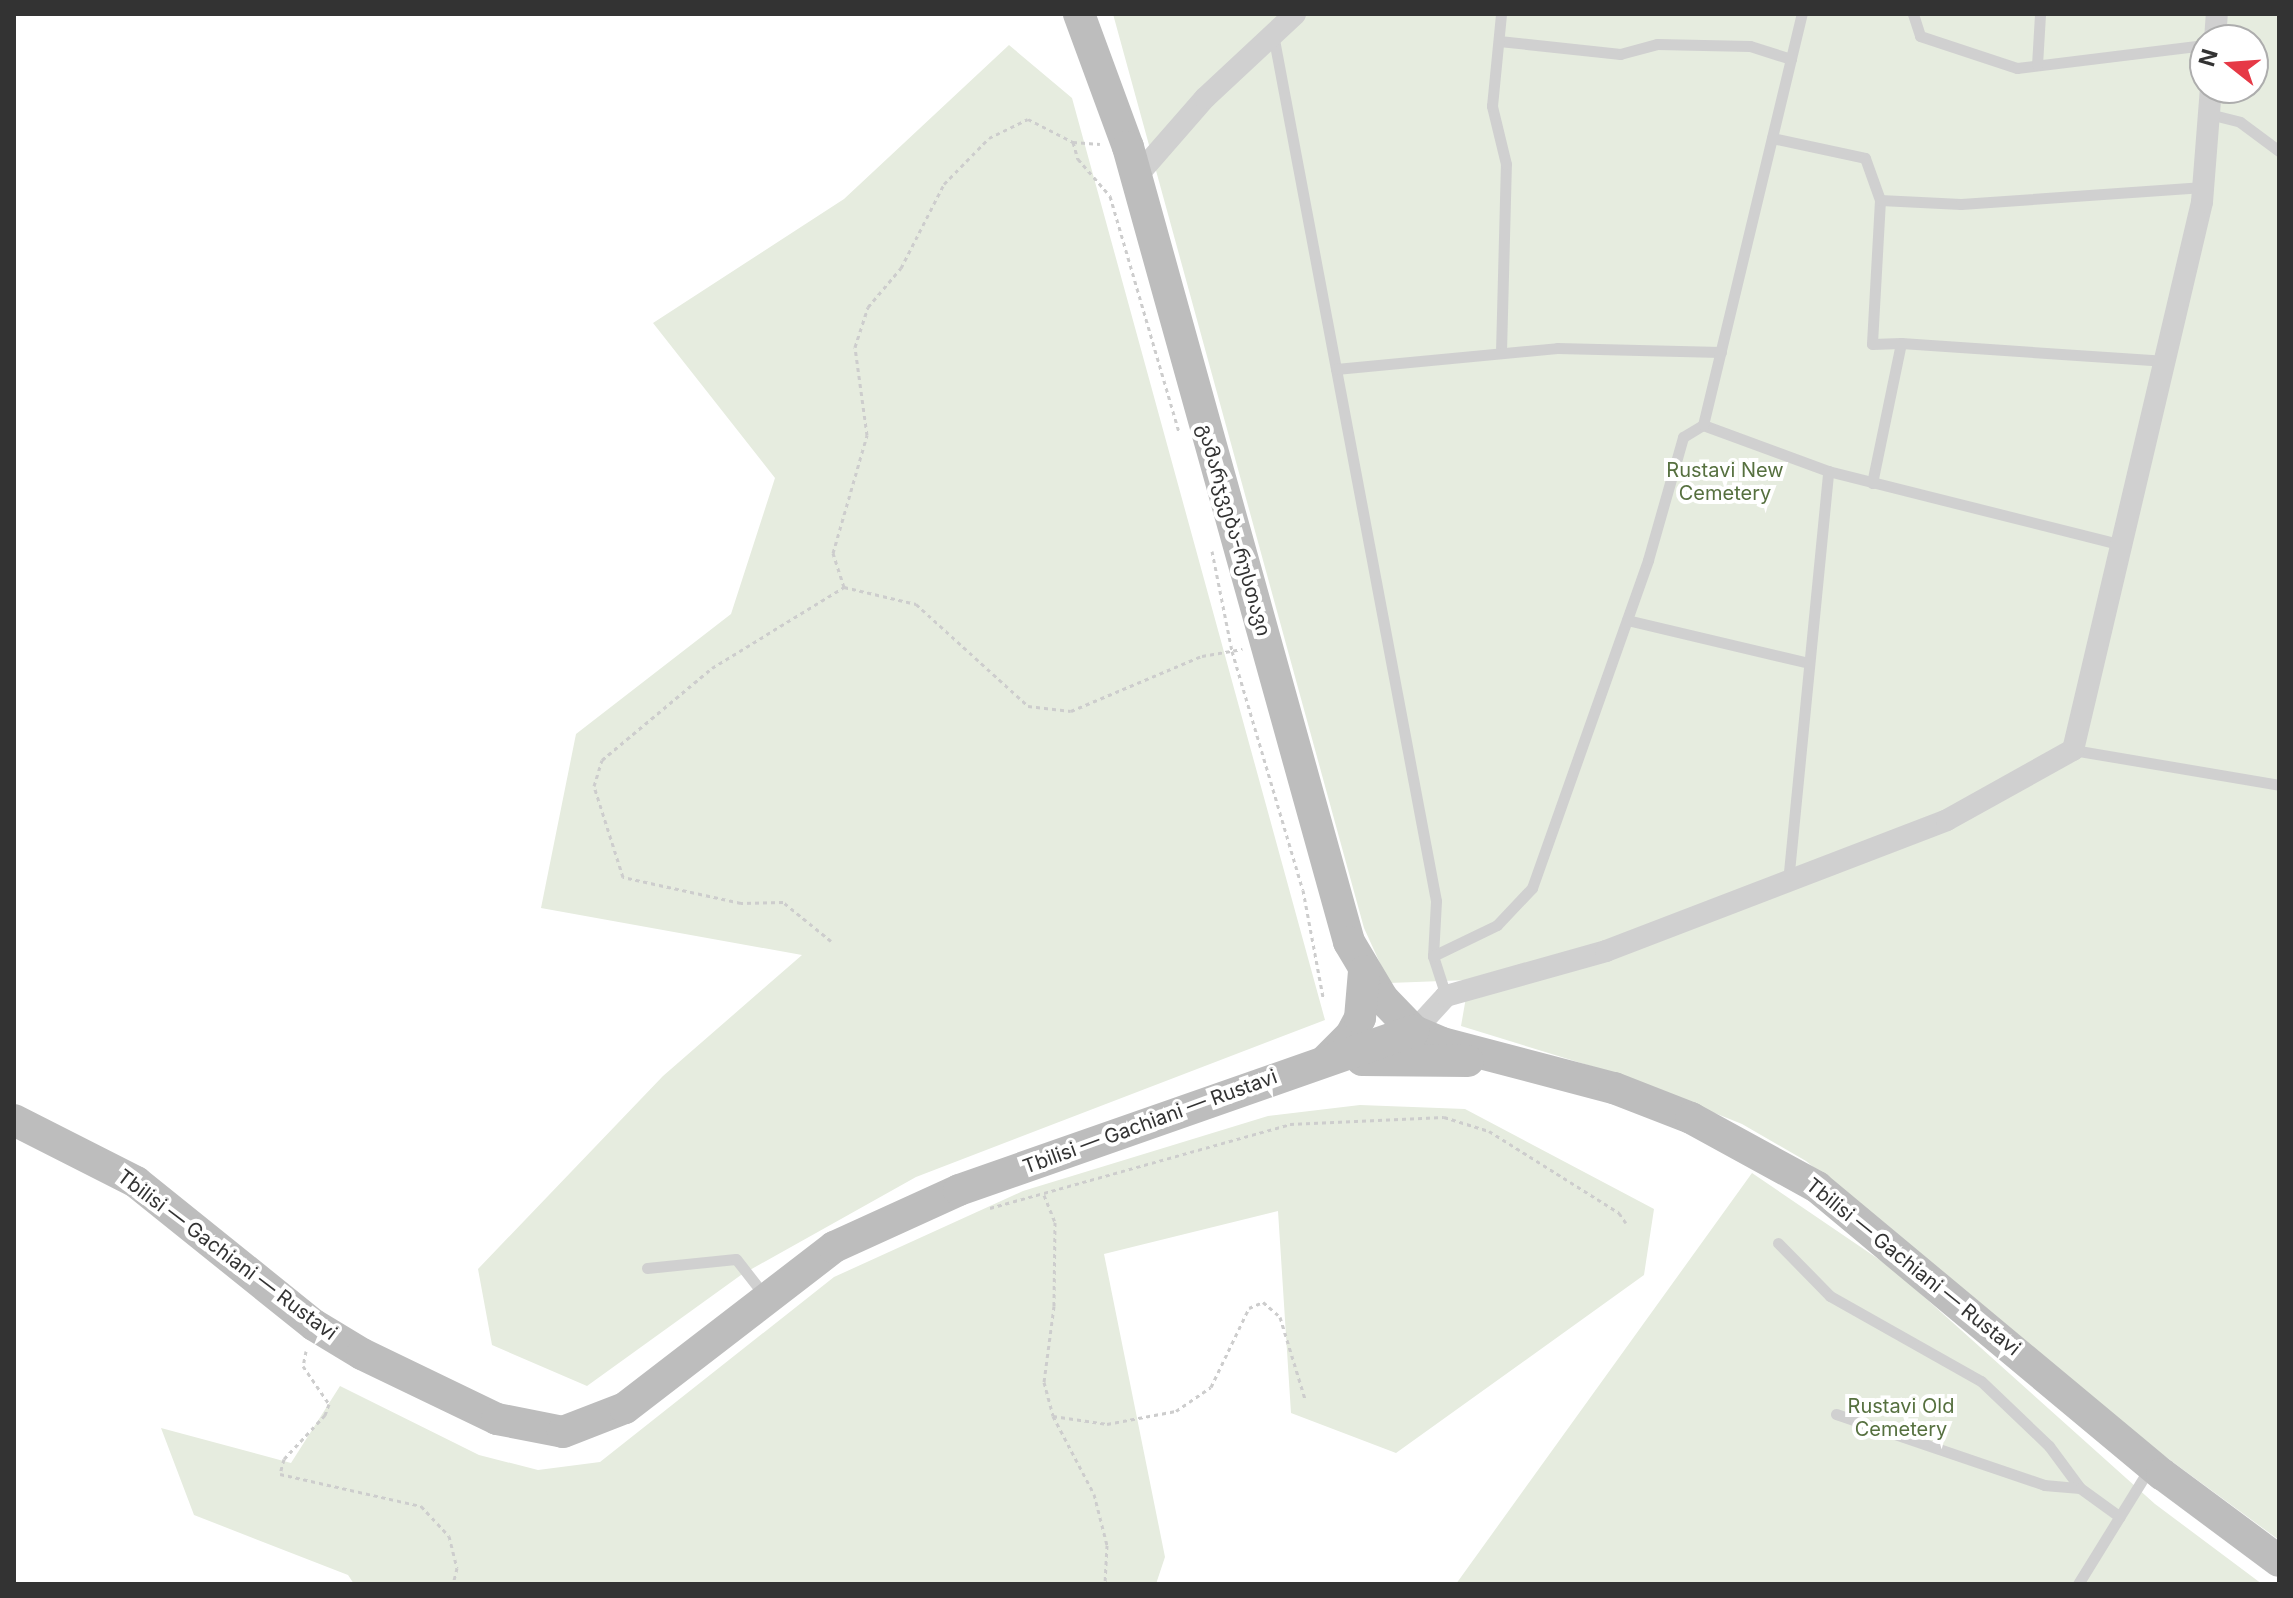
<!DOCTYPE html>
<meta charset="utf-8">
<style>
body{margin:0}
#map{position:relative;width:2293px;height:1598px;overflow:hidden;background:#fff;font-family:Inter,"Noto Sans Georgian",sans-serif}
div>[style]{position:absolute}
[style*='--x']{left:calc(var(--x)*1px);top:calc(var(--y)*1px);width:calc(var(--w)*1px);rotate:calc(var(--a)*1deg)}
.green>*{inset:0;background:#e6ecdf}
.path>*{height:3px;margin-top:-1.5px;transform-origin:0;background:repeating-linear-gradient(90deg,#cdcdcd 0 4px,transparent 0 8px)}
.lane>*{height:11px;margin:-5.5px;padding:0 5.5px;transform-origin:5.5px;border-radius:5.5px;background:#d0d0d0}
.street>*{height:22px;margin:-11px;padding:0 11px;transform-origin:11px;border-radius:11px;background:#d0d0d0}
.secondary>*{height:32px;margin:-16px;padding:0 16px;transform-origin:16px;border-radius:16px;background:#bdbdbd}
span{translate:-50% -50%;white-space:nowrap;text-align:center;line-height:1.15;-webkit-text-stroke:8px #fff;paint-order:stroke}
.park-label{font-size:20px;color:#56703f}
.street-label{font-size:20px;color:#333}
.frame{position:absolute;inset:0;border:16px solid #333;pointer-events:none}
.north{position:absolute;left:2189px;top:24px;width:80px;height:80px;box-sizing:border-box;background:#fff;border:2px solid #adadad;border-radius:50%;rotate:287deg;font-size:22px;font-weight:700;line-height:32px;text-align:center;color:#333}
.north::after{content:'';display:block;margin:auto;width:28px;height:36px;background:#e63946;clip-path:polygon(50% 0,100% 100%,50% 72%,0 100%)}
</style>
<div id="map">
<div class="green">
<i style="clip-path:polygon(evenodd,1113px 14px,2279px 14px,2279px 1540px,2155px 1449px,1806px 1161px,1742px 1124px,1620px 1075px,1461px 1026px,1469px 980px,1389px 983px,1364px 928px,1113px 14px,2205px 40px,2253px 40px,2253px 88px,2205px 88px,2205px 40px)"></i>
<i style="clip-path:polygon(1009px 45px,1072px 98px,1325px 1020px,916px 1177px,741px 1275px,587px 1386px,492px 1345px,478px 1269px,663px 1076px,802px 955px,541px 908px,576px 734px,731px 614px,775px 478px,653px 323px,844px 199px)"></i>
<i style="clip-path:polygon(1360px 1105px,1465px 1109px,1654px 1209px,1644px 1275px,1396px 1453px,1291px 1413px,1278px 1211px,1104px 1254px,1165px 1557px,1156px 1584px,354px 1584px,348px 1575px,194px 1515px,161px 1428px,291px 1463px,340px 1386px,479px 1455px,538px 1470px,600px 1462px,834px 1277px,1023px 1191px,1268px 1116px)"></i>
<i style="clip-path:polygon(1752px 1173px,1893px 1269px,2155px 1504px,2262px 1584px,1456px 1584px)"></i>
</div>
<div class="path">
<i style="--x:1073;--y:142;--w:18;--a:74"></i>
<i style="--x:1078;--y:159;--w:49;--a:49.1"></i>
<i style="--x:1110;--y:196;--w:246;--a:73.7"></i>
<i style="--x:1212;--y:551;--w:102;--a:78.7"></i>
<i style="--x:1232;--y:651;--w:249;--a:73.5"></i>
<i style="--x:1303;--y:890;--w:109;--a:79.4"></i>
<i style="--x:844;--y:587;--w:74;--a:13.3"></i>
<i style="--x:916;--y:604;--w:151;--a:42.3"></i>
<i style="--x:1028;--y:706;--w:43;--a:6.6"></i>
<i style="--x:1071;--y:711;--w:142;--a:-22.8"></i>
<i style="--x:1202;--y:656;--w:41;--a:-9.9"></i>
<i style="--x:831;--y:941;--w:62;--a:-140.9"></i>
<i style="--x:783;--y:902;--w:42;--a:178.6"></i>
<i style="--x:741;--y:903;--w:121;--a:-167.6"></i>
<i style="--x:623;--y:877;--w:96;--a:-107.7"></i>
<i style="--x:594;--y:786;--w:27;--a:-73"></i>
<i style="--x:602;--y:760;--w:143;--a:-39.9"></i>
<i style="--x:712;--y:668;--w:155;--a:-31.5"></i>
<i style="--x:844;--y:587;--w:36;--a:-108"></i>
<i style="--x:833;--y:553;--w:123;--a:-73.9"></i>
<i style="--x:867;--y:435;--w:89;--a:-97.8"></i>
<i style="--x:855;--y:347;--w:42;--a:-72"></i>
<i style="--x:868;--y:307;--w:51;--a:-49.8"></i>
<i style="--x:901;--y:268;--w:94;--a:-62.9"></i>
<i style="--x:944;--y:184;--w:64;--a:-45.6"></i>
<i style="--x:989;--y:138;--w:43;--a:-26"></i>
<i style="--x:1028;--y:119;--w:51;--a:27.1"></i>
<i style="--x:1073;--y:142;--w:27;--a:4"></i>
<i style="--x:1044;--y:1195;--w:29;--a:68"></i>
<i style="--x:1055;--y:1222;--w:84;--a:90.7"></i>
<i style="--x:1054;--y:1306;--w:77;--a:97.5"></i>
<i style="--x:1044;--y:1382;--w:35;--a:75"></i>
<i style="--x:1053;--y:1416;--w:88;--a:62.3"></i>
<i style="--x:1094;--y:1494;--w:53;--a:75.7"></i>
<i style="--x:1107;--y:1545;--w:39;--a:93"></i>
<i style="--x:990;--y:1208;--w:312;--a:-15.6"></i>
<i style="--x:1290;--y:1124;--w:154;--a:-2.6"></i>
<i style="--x:1444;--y:1117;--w:47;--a:17.3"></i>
<i style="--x:1489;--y:1131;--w:154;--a:32.2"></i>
<i style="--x:1619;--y:1213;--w:12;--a:55"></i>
<i style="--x:306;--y:1351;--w:15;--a:101"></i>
<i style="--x:303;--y:1366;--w:46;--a:55.6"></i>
<i style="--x:329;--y:1404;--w:12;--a:110"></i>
<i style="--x:325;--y:1415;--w:60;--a:133"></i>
<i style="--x:284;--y:1459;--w:16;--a:105"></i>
<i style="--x:280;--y:1474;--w:145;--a:12.8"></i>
<i style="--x:421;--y:1506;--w:41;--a:47"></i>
<i style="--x:449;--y:1536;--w:33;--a:76"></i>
<i style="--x:457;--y:1568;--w:16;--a:104"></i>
<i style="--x:1053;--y:1416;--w:55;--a:8.4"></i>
<i style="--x:1107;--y:1424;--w:70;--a:-10.7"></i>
<i style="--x:1176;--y:1411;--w:42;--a:-34.4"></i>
<i style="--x:1211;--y:1387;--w:88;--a:-64.3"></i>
<i style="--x:1249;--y:1308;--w:15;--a:-23"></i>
<i style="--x:1263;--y:1302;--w:23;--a:41"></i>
<i style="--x:1280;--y:1317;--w:86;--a:73"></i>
</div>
<div class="lane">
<i style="--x:1913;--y:14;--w:23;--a:72"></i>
<i style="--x:1920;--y:36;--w:102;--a:18.3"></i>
<i style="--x:2017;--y:68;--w:189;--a:-7"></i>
<i style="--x:1273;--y:34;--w:882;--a:79.35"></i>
<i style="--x:1436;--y:901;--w:55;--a:93.1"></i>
<i style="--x:1433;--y:956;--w:42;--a:72"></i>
<i style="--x:1499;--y:41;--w:122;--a:6.1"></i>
<i style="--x:1620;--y:54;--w:38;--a:-15"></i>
<i style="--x:1657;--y:44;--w:93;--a:1.2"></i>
<i style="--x:1750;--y:46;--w:43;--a:17.6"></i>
<i style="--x:2037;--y:65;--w:51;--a:-86.6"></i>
<i style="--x:2209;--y:114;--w:32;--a:14"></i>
<i style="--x:2240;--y:122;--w:49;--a:36.6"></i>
<i style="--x:1772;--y:138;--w:95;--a:12.1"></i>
<i style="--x:1865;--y:158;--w:45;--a:70.3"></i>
<i style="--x:1880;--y:200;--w:144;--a:93.2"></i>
<i style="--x:1872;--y:344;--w:29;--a:-2"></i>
<i style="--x:1901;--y:343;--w:143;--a:101.7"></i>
<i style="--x:1880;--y:200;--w:81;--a:2.8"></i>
<i style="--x:1961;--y:204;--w:243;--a:-4"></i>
<i style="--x:1901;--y:343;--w:266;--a:3.9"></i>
<i style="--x:1501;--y:352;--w:188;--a:-88.5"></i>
<i style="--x:1506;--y:164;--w:60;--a:-103.6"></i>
<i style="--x:1492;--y:106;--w:92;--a:-84.4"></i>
<i style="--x:1336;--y:369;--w:222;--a:-5.4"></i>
<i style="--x:1557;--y:348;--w:164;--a:1.4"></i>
<i style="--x:1703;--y:425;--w:133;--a:20.2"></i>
<i style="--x:1828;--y:471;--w:303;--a:14.1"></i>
<i style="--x:1627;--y:620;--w:187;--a:13.3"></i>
<i style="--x:2073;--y:750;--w:209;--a:9.6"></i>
<i style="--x:1788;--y:882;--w:413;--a:-84.4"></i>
<i style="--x:1433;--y:956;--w:71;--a:-25.8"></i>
<i style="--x:1497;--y:925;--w:51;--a:-46.6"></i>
<i style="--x:1532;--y:888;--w:348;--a:-70.5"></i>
<i style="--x:1648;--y:560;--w:128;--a:-74.1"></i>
<i style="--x:1683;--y:437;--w:23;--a:-31"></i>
<i style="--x:1703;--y:425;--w:423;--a:-76.5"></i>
<i style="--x:1778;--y:1243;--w:74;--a:45.5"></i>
<i style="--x:1830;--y:1296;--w:173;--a:29.4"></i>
<i style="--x:1981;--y:1381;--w:94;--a:43.7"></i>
<i style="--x:2049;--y:1446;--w:52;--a:53.6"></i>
<i style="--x:647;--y:1268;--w:89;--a:-5.8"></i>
<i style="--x:736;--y:1259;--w:47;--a:51.9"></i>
<i style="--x:1836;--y:1414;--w:220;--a:18.8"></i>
<i style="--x:2044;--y:1485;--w:36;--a:5"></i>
<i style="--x:2080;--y:1488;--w:49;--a:35.9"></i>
<i style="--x:2078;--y:1584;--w:135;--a:-58.3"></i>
</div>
<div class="street">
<i style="--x:2215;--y:40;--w:26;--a:-86"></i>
<i style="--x:1136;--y:177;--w:105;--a:-48.9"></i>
<i style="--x:1205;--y:98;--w:123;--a:-43"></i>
<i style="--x:1414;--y:1031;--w:47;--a:-47.6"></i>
<i style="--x:1446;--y:996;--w:166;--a:-15.7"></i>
<i style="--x:1606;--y:951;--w:365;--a:-21"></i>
<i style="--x:1947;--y:820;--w:144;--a:-29.1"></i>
<i style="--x:2073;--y:750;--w:563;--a:-76.75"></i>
<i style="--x:2202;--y:202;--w:114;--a:-85.5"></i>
</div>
<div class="secondary">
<i style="--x:1079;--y:14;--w:142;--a:69.8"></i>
<i style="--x:1128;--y:147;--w:825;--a:74.46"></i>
<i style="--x:1349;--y:942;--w:66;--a:59.2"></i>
<i style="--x:1383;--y:999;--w:45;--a:45.9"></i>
<i style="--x:1414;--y:1031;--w:30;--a:23"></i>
<i style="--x:1442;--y:1043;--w:178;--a:14.7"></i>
<i style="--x:1614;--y:1088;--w:83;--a:21.3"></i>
<i style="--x:1691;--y:1118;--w:144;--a:28.7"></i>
<i style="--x:1817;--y:1187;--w:449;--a:39.8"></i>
<i style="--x:2162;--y:1474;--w:146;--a:36.6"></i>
<i style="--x:1362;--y:1060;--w:106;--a:0.5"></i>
<i style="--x:1325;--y:1061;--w:37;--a:-45"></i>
<i style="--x:1351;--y:1035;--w:19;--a:-62"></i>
<i style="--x:1360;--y:1018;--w:47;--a:-85.1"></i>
<i style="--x:14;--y:1120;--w:137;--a:26.9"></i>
<i style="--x:136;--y:1182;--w:228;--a:38.8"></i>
<i style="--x:314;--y:1325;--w:56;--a:31.1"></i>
<i style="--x:362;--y:1354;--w:150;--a:25.7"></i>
<i style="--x:497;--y:1419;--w:67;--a:11.1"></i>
<i style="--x:563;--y:1432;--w:66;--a:-21.2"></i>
<i style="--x:625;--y:1408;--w:264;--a:-37.6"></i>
<i style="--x:834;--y:1247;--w:137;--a:-24.5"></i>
<i style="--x:959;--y:1190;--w:482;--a:-19.3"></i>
</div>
<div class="park-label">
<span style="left:1725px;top:482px">Rustavi New<br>Cemetery</span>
<span style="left:1901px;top:1418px">Rustavi Old<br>Cemetery</span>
</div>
<div class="street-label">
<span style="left:1234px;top:530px;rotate:74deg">გამარჯვება-რუსთავი</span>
<span style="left:1150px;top:1122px;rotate:-20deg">Tbilisi — Gachiani — Rustavi</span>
<span style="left:227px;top:1255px;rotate:37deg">Tbilisi — Gachiani — Rustavi</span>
<span style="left:1913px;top:1267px;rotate:39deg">Tbilisi — Gachiani — Rustavi</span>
</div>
<div class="frame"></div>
<div class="north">N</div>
</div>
